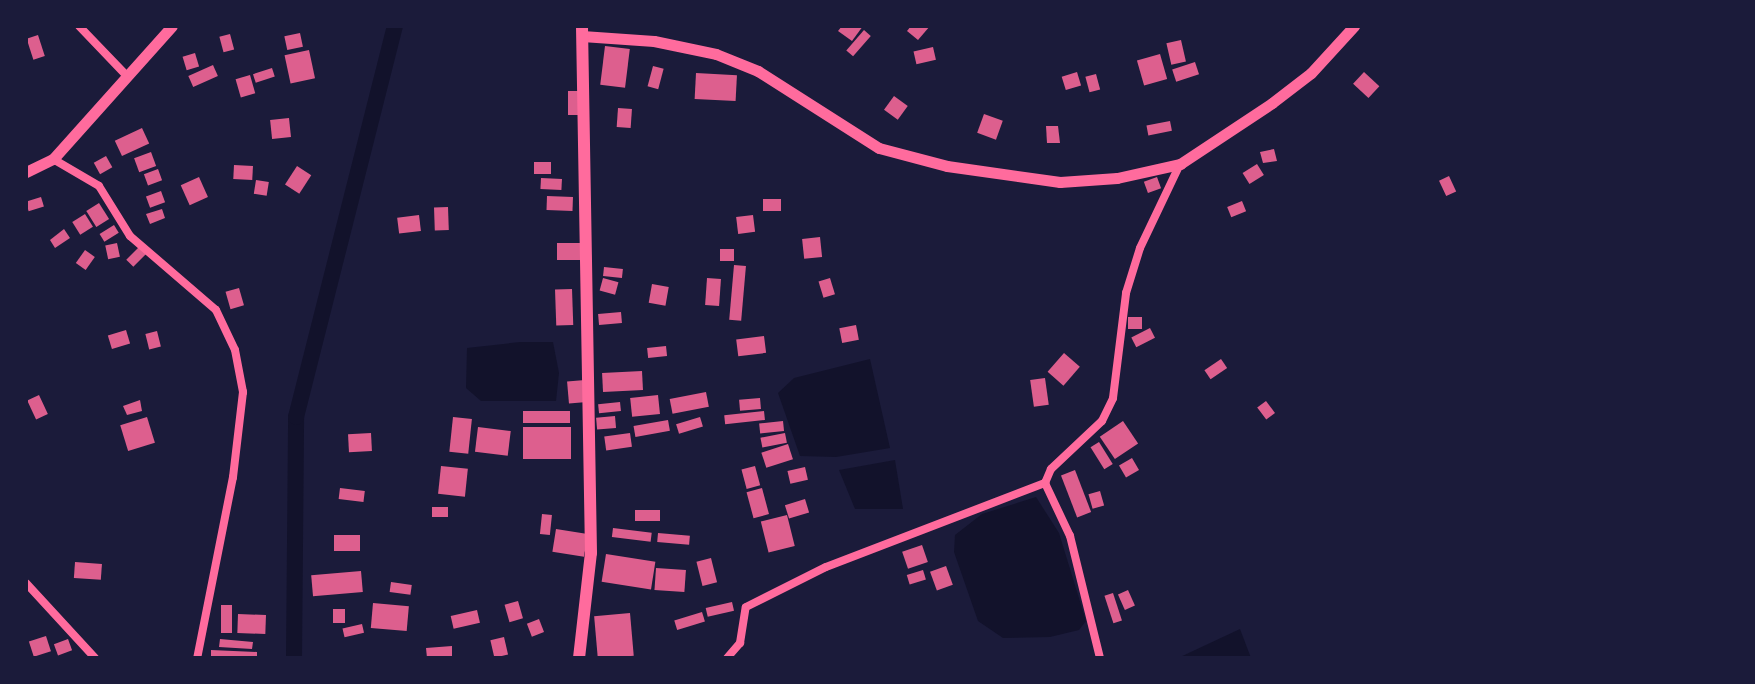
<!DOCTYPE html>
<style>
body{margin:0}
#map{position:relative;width:1755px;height:684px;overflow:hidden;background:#1b1b3a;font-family:Figtree,sans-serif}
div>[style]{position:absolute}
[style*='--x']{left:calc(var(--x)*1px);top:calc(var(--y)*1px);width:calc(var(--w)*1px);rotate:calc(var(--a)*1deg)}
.water>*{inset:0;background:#12122b}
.canal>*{height:16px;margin:-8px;padding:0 8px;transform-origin:8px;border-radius:8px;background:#12122b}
.building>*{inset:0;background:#dd5f8e;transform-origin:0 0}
.minor>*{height:8px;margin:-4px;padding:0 4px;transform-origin:4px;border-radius:4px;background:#ff6b9d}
.tertiary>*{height:11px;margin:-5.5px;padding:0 5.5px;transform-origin:5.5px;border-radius:5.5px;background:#ff6b9d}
.secondary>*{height:12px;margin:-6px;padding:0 6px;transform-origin:6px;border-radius:6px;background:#ff6b9d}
span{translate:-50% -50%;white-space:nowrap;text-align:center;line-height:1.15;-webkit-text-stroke:6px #1b1b3a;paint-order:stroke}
.frame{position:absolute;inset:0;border:28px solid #1b1b3a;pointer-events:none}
</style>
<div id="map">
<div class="water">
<i style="clip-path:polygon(520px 342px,553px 342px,559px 373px,556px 401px,481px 401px,466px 388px,467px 348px)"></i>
<i style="clip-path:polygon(870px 359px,890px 448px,836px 457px,800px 456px,778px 393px,794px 378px)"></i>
<i style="clip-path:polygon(895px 460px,903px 509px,855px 509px,839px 470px)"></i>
<i style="clip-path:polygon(1036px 497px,1059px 533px,1086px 621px,1079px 630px,1050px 637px,1003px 638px,978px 621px,954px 552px,955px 535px,982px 514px)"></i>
<i style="clip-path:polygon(1240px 629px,1251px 658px,1178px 658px)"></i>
</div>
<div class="canal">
<i style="--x:294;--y:658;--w:241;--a:-89.5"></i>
<i style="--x:296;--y:417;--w:403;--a:-75.8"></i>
</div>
<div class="building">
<i style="clip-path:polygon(842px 26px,863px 26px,852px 41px,838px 31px)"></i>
<i style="clip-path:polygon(911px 26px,930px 26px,918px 40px,907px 31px)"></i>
<i style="left:864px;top:30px;width:9px;height:27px;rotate:41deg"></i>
<i style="left:300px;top:33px;width:14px;height:16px;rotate:78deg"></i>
<i style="left:230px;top:34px;width:16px;height:11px;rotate:75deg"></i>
<i style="left:38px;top:35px;width:22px;height:12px;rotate:72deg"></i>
<i style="left:1181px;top:40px;width:22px;height:15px;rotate:77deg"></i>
<i style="left:605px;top:46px;width:25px;height:39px;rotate:7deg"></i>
<i style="left:933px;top:47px;width:13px;height:20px;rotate:77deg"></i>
<i style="left:309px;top:50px;width:29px;height:25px;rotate:78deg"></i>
<i style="left:195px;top:53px;width:14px;height:13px;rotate:73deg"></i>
<i style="left:1160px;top:54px;width:26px;height:24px;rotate:74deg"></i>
<i style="left:1195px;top:62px;width:13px;height:24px;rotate:72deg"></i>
<i style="left:213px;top:65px;width:12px;height:27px;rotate:66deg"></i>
<i style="left:653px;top:66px;width:11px;height:21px;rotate:15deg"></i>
<i style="left:272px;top:68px;width:9px;height:20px;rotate:72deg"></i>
<i style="left:1077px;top:72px;width:14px;height:16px;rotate:73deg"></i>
<i style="left:1364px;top:72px;width:21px;height:16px;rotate:43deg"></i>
<i style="left:696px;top:73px;width:41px;height:26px;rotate:3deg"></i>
<i style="left:1096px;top:74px;width:16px;height:11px;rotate:75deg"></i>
<i style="left:250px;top:75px;width:19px;height:15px;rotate:74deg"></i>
<i style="left:568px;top:91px;width:11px;height:24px"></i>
<i style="left:894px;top:96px;width:17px;height:17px;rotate:36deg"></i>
<i style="left:618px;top:108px;width:14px;height:19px;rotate:4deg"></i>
<i style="left:984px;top:114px;width:20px;height:20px;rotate:20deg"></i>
<i style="left:289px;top:118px;width:19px;height:19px;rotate:84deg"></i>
<i style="left:1170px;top:121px;width:10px;height:24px;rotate:79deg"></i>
<i style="clip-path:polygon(1046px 126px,1058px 126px,1060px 143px,1047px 143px)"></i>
<i style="left:142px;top:128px;width:17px;height:30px;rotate:65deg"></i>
<i style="clip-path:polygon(1274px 149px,1277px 161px,1263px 163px,1260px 152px)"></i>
<i style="left:151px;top:152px;width:15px;height:18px;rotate:70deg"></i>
<i style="left:106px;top:156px;width:13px;height:14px;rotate:61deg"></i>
<i style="left:551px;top:162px;width:12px;height:17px;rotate:90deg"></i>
<i style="left:1257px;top:164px;width:13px;height:17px;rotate:58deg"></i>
<i style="left:234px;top:165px;width:19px;height:14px;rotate:3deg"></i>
<i style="left:297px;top:166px;width:17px;height:22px;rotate:33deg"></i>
<i style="left:158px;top:169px;width:12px;height:15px;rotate:70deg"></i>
<i style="left:1449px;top:176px;width:17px;height:11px;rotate:65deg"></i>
<i style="left:199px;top:177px;width:22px;height:20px;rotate:66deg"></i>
<i style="left:1157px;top:177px;width:12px;height:14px;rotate:70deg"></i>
<i style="left:541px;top:178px;width:21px;height:11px;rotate:3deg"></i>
<i style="left:256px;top:180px;width:13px;height:14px;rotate:9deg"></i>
<i style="left:161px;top:191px;width:12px;height:16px;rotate:70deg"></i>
<i style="left:547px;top:196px;width:26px;height:14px;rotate:2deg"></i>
<i style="left:41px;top:197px;width:10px;height:16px;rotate:73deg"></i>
<i style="left:781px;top:199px;width:12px;height:18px;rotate:90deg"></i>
<i style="left:1242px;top:201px;width:11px;height:16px;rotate:68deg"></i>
<i style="left:99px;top:203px;width:19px;height:15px;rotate:58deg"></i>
<i style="left:448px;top:207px;width:23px;height:14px;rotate:88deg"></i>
<i style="clip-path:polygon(162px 209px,165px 218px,150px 224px,146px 214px)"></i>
<i style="left:85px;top:214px;width:15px;height:15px;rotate:58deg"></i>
<i style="left:419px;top:215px;width:16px;height:22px;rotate:83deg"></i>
<i style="left:753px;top:215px;width:17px;height:17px;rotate:83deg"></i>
<i style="left:114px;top:225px;width:9px;height:17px;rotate:58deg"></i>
<i style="clip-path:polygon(64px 229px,70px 238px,55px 248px,50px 240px)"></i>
<i style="left:820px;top:237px;width:20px;height:18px;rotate:84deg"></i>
<i style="left:117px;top:243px;width:14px;height:12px;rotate:78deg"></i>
<i style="left:581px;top:243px;width:17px;height:24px;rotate:90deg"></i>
<i style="left:139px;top:247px;width:10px;height:18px;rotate:45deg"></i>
<i style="left:720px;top:249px;width:14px;height:12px"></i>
<i style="left:85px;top:250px;width:12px;height:16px;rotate:35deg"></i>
<i style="left:734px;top:265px;width:12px;height:55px;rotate:5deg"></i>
<i style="left:604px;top:267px;width:19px;height:9px;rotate:6deg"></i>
<i style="left:603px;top:278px;width:16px;height:13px;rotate:15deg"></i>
<i style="left:707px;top:278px;width:14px;height:27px;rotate:4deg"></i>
<i style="left:830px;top:278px;width:17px;height:12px;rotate:73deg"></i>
<i style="left:652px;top:284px;width:17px;height:19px;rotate:10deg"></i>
<i style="left:239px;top:288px;width:18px;height:14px;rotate:74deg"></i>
<i style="left:572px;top:289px;width:36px;height:17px;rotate:88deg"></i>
<i style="left:621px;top:312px;width:11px;height:23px;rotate:85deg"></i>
<i style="left:1128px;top:317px;width:14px;height:12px"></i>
<i style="left:856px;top:325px;width:15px;height:17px;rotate:79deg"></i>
<i style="left:1150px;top:328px;width:11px;height:21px;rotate:63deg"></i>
<i style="left:126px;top:330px;width:14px;height:19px;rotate:73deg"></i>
<i style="left:157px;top:331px;width:16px;height:12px;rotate:76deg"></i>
<i style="left:764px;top:336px;width:17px;height:28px;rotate:83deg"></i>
<i style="left:666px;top:346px;width:10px;height:19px;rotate:84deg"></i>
<i style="left:1064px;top:353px;width:21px;height:25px;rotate:41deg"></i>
<i style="left:1221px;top:359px;width:11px;height:20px;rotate:56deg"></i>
<i style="left:642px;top:371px;width:19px;height:40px;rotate:87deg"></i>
<i style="left:1045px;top:378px;width:27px;height:15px;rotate:82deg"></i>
<i style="left:585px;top:380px;width:22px;height:18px;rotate:85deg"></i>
<i style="left:706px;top:392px;width:15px;height:37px;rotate:79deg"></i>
<i style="left:39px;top:395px;width:21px;height:13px;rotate:65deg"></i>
<i style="left:658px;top:395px;width:19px;height:28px;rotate:84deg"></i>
<i style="left:760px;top:398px;width:11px;height:21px;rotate:85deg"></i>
<i style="clip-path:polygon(140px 400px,142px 411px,127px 415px,123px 406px)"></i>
<i style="left:1266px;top:401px;width:15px;height:11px;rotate:53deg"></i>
<i style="left:620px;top:402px;width:9px;height:22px;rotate:84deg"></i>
<i style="left:570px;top:411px;width:12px;height:47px;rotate:90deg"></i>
<i style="left:764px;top:411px;width:9px;height:40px;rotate:84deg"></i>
<i style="left:615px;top:416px;width:12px;height:19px;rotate:85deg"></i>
<i style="left:147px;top:417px;width:27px;height:28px;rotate:73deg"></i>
<i style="left:453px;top:417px;width:19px;height:35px;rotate:6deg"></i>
<i style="left:700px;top:417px;width:10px;height:25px;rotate:73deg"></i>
<i style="left:668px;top:420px;width:11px;height:35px;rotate:80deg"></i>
<i style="left:783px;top:421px;width:10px;height:24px;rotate:84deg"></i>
<i style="left:1123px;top:421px;width:27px;height:28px;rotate:56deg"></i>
<i style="left:478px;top:427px;width:33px;height:25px;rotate:7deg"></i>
<i style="left:523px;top:427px;width:48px;height:32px"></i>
<i style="left:371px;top:433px;width:18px;height:23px;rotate:87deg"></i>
<i style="left:630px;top:433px;width:14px;height:26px;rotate:82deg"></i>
<i style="left:785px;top:433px;width:10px;height:25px;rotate:79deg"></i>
<i style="left:1099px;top:442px;width:26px;height:10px;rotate:58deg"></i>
<i style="left:788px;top:444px;width:16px;height:28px;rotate:72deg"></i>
<i style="left:1132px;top:458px;width:14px;height:15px;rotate:60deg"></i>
<i style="left:441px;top:466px;width:27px;height:28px;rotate:6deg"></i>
<i style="left:755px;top:466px;width:20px;height:14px;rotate:75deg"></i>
<i style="left:805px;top:467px;width:13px;height:18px;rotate:77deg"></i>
<i style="left:1075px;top:470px;width:45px;height:15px;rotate:69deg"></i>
<i style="left:340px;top:488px;width:25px;height:11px;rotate:7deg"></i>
<i style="left:762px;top:488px;width:27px;height:16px;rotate:75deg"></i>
<i style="left:1100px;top:491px;width:15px;height:12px;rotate:74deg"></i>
<i style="left:805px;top:499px;width:14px;height:21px;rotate:73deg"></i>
<i style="left:432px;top:507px;width:16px;height:10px"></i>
<i style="left:660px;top:510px;width:11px;height:25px;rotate:90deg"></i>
<i style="left:542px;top:514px;width:10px;height:20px;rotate:6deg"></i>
<i style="left:787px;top:515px;width:32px;height:27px;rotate:76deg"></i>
<i style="left:613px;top:528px;width:39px;height:9px;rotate:7deg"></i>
<i style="left:556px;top:529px;width:32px;height:23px;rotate:9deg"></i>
<i style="left:658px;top:533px;width:32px;height:9px;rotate:5deg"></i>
<i style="left:334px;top:535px;width:26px;height:16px"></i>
<i style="left:922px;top:545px;width:18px;height:21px;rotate:71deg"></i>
<i style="left:606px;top:554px;width:50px;height:28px;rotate:9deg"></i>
<i style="left:711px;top:558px;width:25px;height:15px;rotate:76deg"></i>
<i style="left:75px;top:562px;width:27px;height:16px;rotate:4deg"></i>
<i style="left:946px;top:566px;width:20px;height:17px;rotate:70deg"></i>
<i style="left:656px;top:568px;width:30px;height:22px;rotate:4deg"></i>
<i style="left:923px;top:570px;width:10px;height:17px;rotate:73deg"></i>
<i style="left:361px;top:571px;width:21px;height:50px;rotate:85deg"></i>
<i style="left:391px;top:582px;width:21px;height:10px;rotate:8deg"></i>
<i style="left:1128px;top:590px;width:17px;height:11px;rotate:66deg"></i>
<i style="left:1113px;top:593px;width:29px;height:9px;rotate:72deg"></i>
<i style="left:518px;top:601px;width:18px;height:14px;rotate:74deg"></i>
<i style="left:732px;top:602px;width:9px;height:27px;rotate:77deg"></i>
<i style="left:373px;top:603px;width:36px;height:25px;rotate:5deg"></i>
<i style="left:221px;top:605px;width:11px;height:28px"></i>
<i style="left:333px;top:609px;width:12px;height:14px"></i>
<i style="left:477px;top:610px;width:13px;height:27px;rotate:77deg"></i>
<i style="left:702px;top:612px;width:10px;height:29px;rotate:73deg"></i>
<i style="left:630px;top:613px;width:43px;height:36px;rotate:85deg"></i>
<i style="left:238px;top:614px;width:28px;height:19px;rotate:2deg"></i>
<i style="left:539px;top:619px;width:14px;height:13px;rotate:69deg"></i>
<i style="left:362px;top:624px;width:9px;height:20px;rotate:77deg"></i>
<i style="left:46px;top:636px;width:16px;height:18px;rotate:72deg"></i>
<i style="left:504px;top:637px;width:18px;height:14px;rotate:77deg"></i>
<i style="left:68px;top:639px;width:12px;height:15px;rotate:70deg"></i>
<i style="clip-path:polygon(220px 639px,253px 642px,252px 649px,219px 647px)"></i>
<i style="clip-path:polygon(452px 646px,452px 658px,427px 658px,426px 648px)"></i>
<i style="clip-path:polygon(211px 650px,257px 652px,257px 658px,211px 658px)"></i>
</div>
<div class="minor">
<i style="--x:79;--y:26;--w:66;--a:46.2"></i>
<i style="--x:53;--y:159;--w:53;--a:30.4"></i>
<i style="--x:99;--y:186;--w:59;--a:58.2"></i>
<i style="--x:130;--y:236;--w:113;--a:40.7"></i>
<i style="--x:216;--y:310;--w:44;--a:64.6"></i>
<i style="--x:235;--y:350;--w:43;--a:79.2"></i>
<i style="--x:243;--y:392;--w:86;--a:96.7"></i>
<i style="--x:233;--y:477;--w:185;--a:101.2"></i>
<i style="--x:26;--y:583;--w:102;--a:47.4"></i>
<i style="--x:727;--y:658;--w:20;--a:-49"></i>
<i style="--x:740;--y:643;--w:36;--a:-81"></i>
<i style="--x:746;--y:607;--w:89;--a:-26.6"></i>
<i style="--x:826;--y:567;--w:235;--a:-21"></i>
<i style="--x:1100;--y:658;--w:126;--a:-103.8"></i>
<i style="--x:1070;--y:536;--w:59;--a:-115.3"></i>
<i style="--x:1045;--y:483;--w:15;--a:-67"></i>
<i style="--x:1051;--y:469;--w:70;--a:-43.3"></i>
<i style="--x:1102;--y:421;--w:25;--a:-64"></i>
<i style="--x:1113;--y:398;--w:106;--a:-82.9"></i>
<i style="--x:1126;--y:293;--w:47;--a:-72.7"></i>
<i style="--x:1140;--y:248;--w:93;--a:-64.5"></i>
</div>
<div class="tertiary">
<i style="--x:582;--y:36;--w:72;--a:4"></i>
<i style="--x:654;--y:41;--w:63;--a:11.8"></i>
<i style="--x:716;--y:54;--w:45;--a:22"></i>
<i style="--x:758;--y:71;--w:143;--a:32.5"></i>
<i style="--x:879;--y:148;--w:70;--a:14.8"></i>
<i style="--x:947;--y:166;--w:114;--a:8.1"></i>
<i style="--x:1060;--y:182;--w:57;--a:-4"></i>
<i style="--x:1117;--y:178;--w:65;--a:-12.5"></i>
<i style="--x:1180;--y:164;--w:110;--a:-33.5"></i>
<i style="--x:1272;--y:103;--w:49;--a:-37.6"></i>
<i style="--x:1311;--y:73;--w:64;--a:-47.5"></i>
<i style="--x:26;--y:172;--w:30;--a:-26"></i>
<i style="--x:53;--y:159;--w:178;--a:-48.2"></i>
</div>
<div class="secondary">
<i style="--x:579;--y:658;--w:106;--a:-83.5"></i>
<i style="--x:591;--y:553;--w:527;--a:-90.98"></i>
</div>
<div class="frame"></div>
</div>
